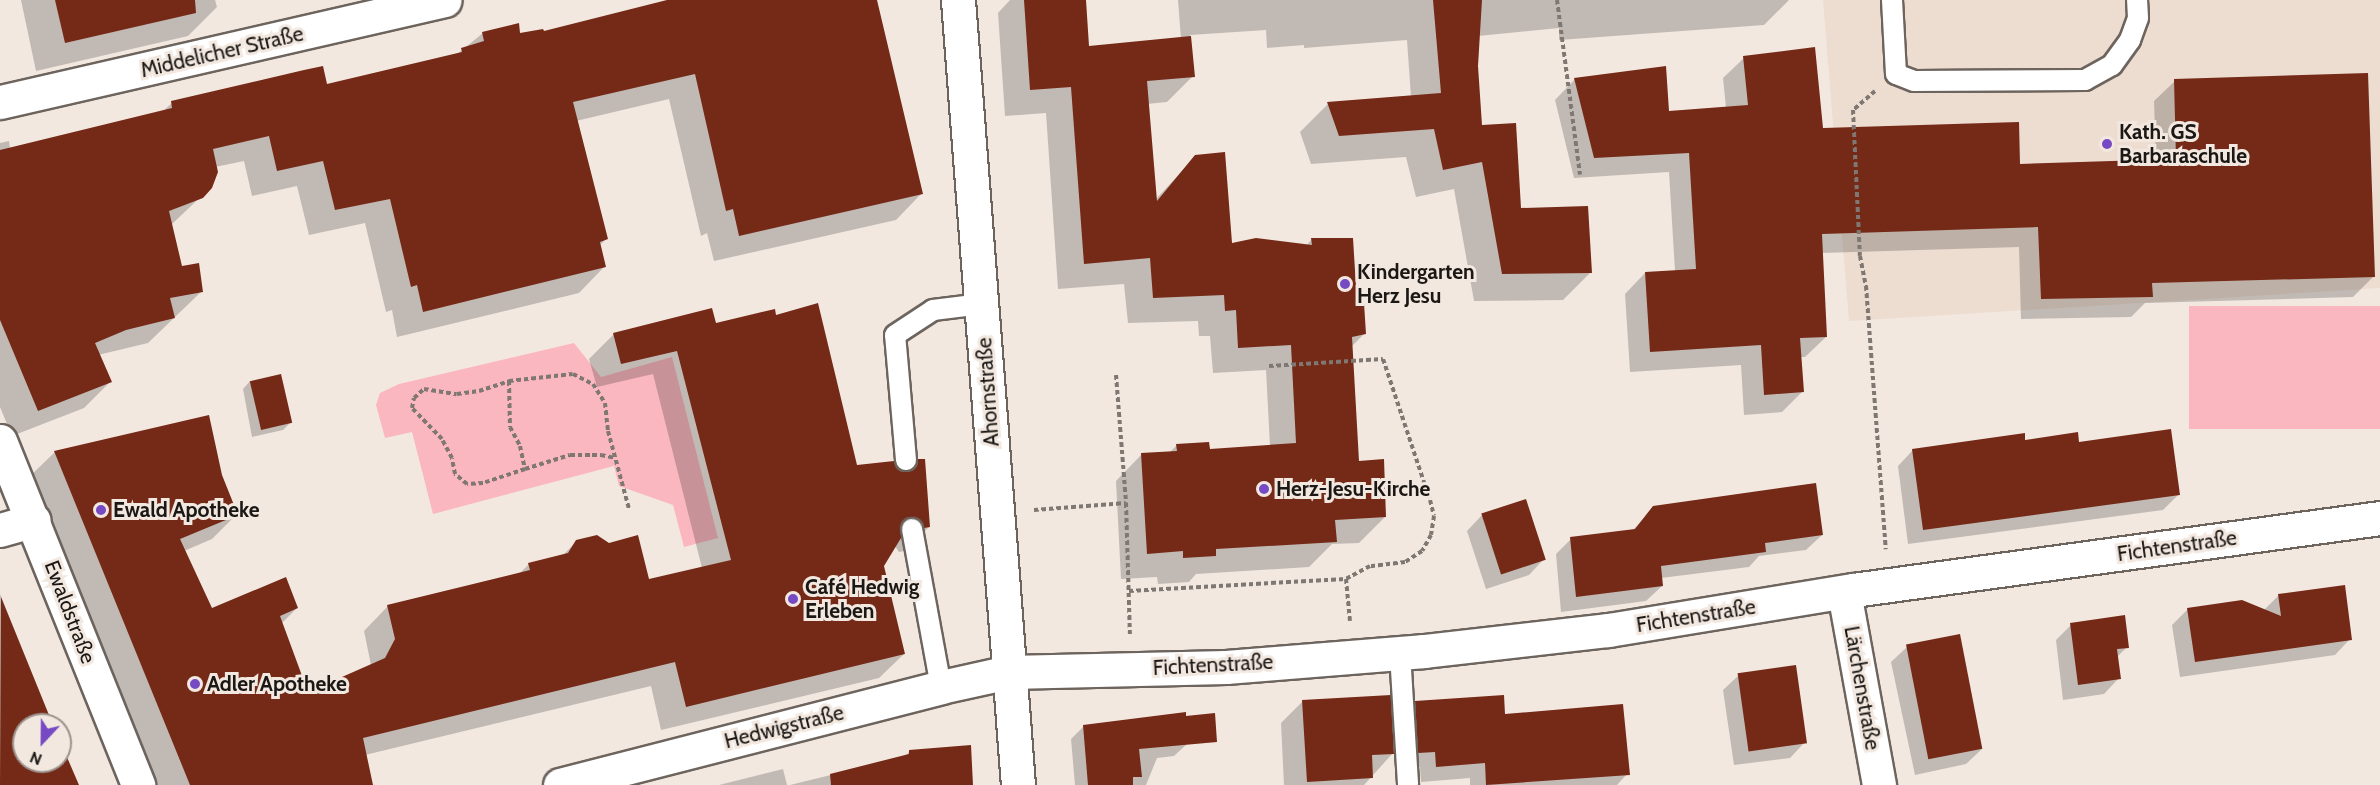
<!DOCTYPE html>
<meta charset="utf-8">
<style>
body{margin:0}
#map{position:relative;width:2380px;height:785px;overflow:hidden;background:#f2e8e0;font-family:Cabin,sans-serif}
div>[style]{position:absolute}
[style*='--x']{left:calc(var(--x)*1px);top:calc(var(--y)*1px);width:calc(var(--w)*1px);rotate:calc(var(--a)*1deg)}
.built>*{inset:0;background:#eddcd0}
.green>*{inset:0;background:#fbb7c0;transform-origin:0 0}
.shadow>*{inset:0;background:#0003}
.building>*{inset:0;background:#752917;transform-origin:0 0}
.path>*{height:4px;margin-top:-2px;transform-origin:0;background:repeating-linear-gradient(90deg,#7e7772 0 4.5px,transparent 0 7.5px)}
.roads{filter:drop-shadow(2px 0 #6d645e) drop-shadow(-2px 0 #6d645e) drop-shadow(0 2px #6d645e) drop-shadow(0 -2px #6d645e)}
.service>*{height:20px;margin:-10px;padding:0 10px;transform-origin:10px;border-radius:10px;background:#fff}
.minor>*{height:33px;margin:-16.5px;padding:0 16.5px;transform-origin:16.5px;border-radius:16.5px;background:#fff}
.tertiary>*{height:33px;margin:-16.5px;padding:0 16.5px;transform-origin:16.5px;border-radius:16.5px;background:#fff}
.secondary>*{height:33px;margin:-16.5px;padding:0 16.5px;transform-origin:16.5px;border-radius:16.5px;background:#fff}
.dots>*{width:16px;height:16px;translate:-50% -50%;box-sizing:border-box;border:3px solid #f2e8e0;border-radius:50%}
span{translate:-50% -50%;white-space:nowrap;text-align:center;line-height:1.15;-webkit-text-stroke:6px #f2e8e0;paint-order:stroke}
.street-label{font-size:21px;color:#1a1714}
.poi-label{font-size:21px;color:#1a1714;font-weight:700}
.left{translate:0 -50%;text-align:left}
.north{position:absolute;left:12px;top:713px;width:60px;height:60px;box-sizing:border-box;background:#f2e8e0;border:2px solid #9c948e;border-radius:50%;rotate:202deg;font-size:16px;font-weight:700;line-height:24px;text-align:center;color:#1a1714}
.north::after{content:'';display:block;margin:auto;width:21px;height:27px;background:#764ac3;clip-path:polygon(50% 0,100% 100%,50% 72%,0 100%)}
</style>
<div id="map">
<div class="built">
<i style="clip-path:polygon(1823px 0,2380px 0,2380px 288px,1849px 321px)"></i>
</div>
<div class="green">
<i style="left:2380px;top:306px;width:123px;height:191px;rotate:90deg"></i>
<i style="clip-path:polygon(574px 343px,601px 377px,672px 357px,718px 538px,684px 547px,673px 505px,619px 486px,614px 466px,433px 514px,412px 432px,385px 438px,376px 405px,380px 393px,399px 384px)"></i>
</div>
<div class="shadow">
<i style="clip-path:polygon(21px 0,215px 0,217px 7px,188px 36px,36px 71px)"></i>
<i style="clip-path:polygon(673px 0,876px 0,921px 194px,896px 220px,714px 261px,707px 233px,701px 236px,669px 99px,576px 121px,606px 239px,600px 245px,604px 267px,579px 293px,397px 337px,392px 310px,386px 312px,365px 223px,309px 235px,297px 186px,252px 196px,244px 161px,215px 167px,211px 187px,171px 225px,181px 267px,202px 291px,148px 343px,98px 355px,110px 382px,84px 408px,12px 436px,0 407px,0 143px,9px 141px,10px 149px,162px 112px,172px 103px,326px 86px,456px 55px,483px 33px,543px 33px)"></i>
<i style="clip-path:polygon(1010px 0,1084px 0,1088px 47px,1181px 39px,1178px 0,1789px 0,1764px 25px,1559px 40px,1559px 28px,1478px 36px,1476px 66px,1480px 127px,1520px 210px,1591px 272px,1563px 300px,1474px 301px,1454px 189px,1416px 197px,1406px 157px,1311px 164px,1300px 132px,1328px 104px,1411px 97px,1407px 40px,1304px 48px,1304px 45px,1267px 48px,1266px 30px,1190px 35px,1193px 76px,1167px 102px,1147px 104px,1155px 200px,1196px 156px,1230px 244px,1306px 246px,1312px 239px,1355px 305px,1364px 334px,1351px 347px,1358px 463px,1385px 517px,1359px 543px,1332px 544px,1309px 567px,1196px 574px,1189px 582px,1158px 584px,1157px 577px,1121px 579px,1116px 481px,1142px 454px,1169px 453px,1177px 445px,1209px 450px,1270px 446px,1266px 370px,1213px 373px,1210px 336px,1199px 336px,1198px 321px,1128px 323px,1124px 284px,1058px 289px,1046px 113px,1005px 116px,998px 13px)"></i>
<i style="clip-path:polygon(1744px 58px,1821px 130px,2019px 165px,2156px 161px,2154px 101px,2175px 81px,2374px 276px,2353px 297px,2145px 303px,2131px 317px,2021px 319px,2019px 247px,1821px 253px,1826px 337px,1805px 357px,1800px 357px,1803px 391px,1782px 412px,1744px 415px,1741px 365px,1630px 372px,1625px 294px,1645px 273px,1675px 271px,1669px 172px,1574px 178px,1555px 100px,1575px 79px,1667px 112px,1726px 108px,1723px 78px)"></i>
<i style="clip-path:polygon(715px 325px,856px 467px,906px 473px,919px 461px,929px 527px,904px 551px,899px 552px,895px 546px,882px 565px,904px 654px,879px 678px,661px 730px,651px 686px,365px 755px,371px 785px,156px 785px,30px 476px,55px 452px,220px 476px,236px 515px,212px 539px,184px 551px,211px 610px,297px 608px,281px 624px,307px 694px,371px 665px,364px 631px,388px 606px,518px 575px,529px 564px,562px 556px,576px 542px,648px 581px,702px 568px,653px 374px,597px 387px,589px 359px,614px 334px)"></i>
<i style="clip-path:polygon(250px 381px,291px 422px,283px 430px,252px 437px,243px 389px)"></i>
<i style="clip-path:polygon(2024px 441px,2078px 444px,2179px 494px,2163px 510px,1908px 544px,1898px 466px,1913px 450px)"></i>
<i style="clip-path:polygon(1653px 508px,1822px 535px,1806px 550px,1759px 556px,1749px 567px,1661px 578px,1662px 586px,1646px 601px,1561px 612px,1556px 554px,1571px 539px,1632px 531px)"></i>
<i style="clip-path:polygon(1482px 515px,1544px 559px,1529px 575px,1486px 589px,1467px 531px)"></i>
<i style="clip-path:polygon(0 594px,53px 725px,24px 725px,24px 761px,60px 761px,60px 741px,78px 785px,0 785px)"></i>
<i style="clip-path:polygon(2279px 595px,2350px 639px,2335px 655px,2180px 677px,2172px 625px,2188px 609px,2264px 610px)"></i>
<i style="clip-path:polygon(2071px 625px,2127px 647px,2116px 658px,2119px 678px,2104px 694px,2063px 700px,2056px 640px)"></i>
<i style="clip-path:polygon(1907px 647px,1982px 749px,1966px 764px,1915px 775px,1891px 662px)"></i>
<i style="clip-path:polygon(1739px 675px,1805px 742px,1790px 758px,1734px 765px,1723px 690px)"></i>
<i style="clip-path:polygon(1303px 701px,1393px 753px,1364px 785px,1284px 785px,1281px 723px)"></i>
<i style="clip-path:polygon(1416px 703px,1504px 715px,1627px 774px,1617px 785px,1470px 785px,1470px 778px,1421px 782px,1420px 767px,1403px 768px,1400px 718px)"></i>
<i style="clip-path:polygon(1084px 726px,1187px 744px,1174px 756px,1157px 758px,1146px 785px,1075px 785px,1071px 739px)"></i>
<i style="clip-path:polygon(909px 752px,972px 785px,790px 785px,904px 757px)"></i>
<i style="clip-path:polygon(783px 769px,787px 785px,719px 785px)"></i>
</div>
<div class="building">
<i style="clip-path:polygon(55px 0,195px 0,196px 13px,65px 43px)"></i>
<i style="clip-path:polygon(667px 0,877px 0,923px 194px,739px 236px,733px 209px,726px 211px,695px 74px,573px 102px,608px 239px,600px 242px,606px 267px,423px 312px,417px 285px,411px 287px,390px 199px,335px 210px,323px 161px,277px 171px,269px 136px,213px 149px,218px 172px,212px 188px,203px 198px,169px 211px,182px 266px,199px 263px,203px 292px,170px 298px,175px 318px,126px 330px,95px 343px,112px 382px,38px 411px,0 320px,0 150px,172px 108px,171px 101px,304px 70px,323px 66px,327px 84px,462px 52px,461px 48px,484px 41px,482px 32px,519px 23px,520px 33px,543px 29px,544px 31px)"></i>
<i style="clip-path:polygon(1024px 0,1086px 0,1089px 46px,1191px 36px,1195px 77px,1147px 81px,1157px 201px,1195px 155px,1225px 152px,1232px 243px,1256px 238px,1312px 245px,1311px 238px,1353px 238px,1357px 303px,1364px 303px,1366px 334px,1352px 337px,1359px 461px,1384px 459px,1386px 517px,1335px 520px,1337px 542px,1216px 549px,1216px 556px,1183px 558px,1183px 551px,1147px 554px,1141px 453px,1177px 451px,1176px 444px,1209px 442px,1210px 449px,1296px 443px,1291px 345px,1238px 348px,1236px 310px,1225px 311px,1224px 295px,1153px 298px,1150px 258px,1084px 264px,1071px 87px,1030px 90px)"></i>
<i style="clip-path:polygon(1433px 0,1482px 0,1478px 66px,1482px 125px,1516px 123px,1521px 208px,1588px 206px,1592px 273px,1502px 274px,1482px 162px,1443px 170px,1434px 129px,1339px 136px,1327px 102px,1441px 93px)"></i>
<i style="clip-path:polygon(1815px 47px,1823px 128px,2019px 122px,2020px 164px,2176px 159px,2174px 79px,2368px 73px,2375px 277px,2152px 283px,2153px 297px,2041px 299px,2038px 227px,1822px 234px,1827px 337px,1800px 338px,1804px 392px,1764px 395px,1761px 345px,1650px 352px,1645px 272px,1696px 269px,1689px 153px,1594px 158px,1574px 78px,1666px 66px,1669px 111px,1748px 105px,1743px 56px)"></i>
<i style="clip-path:polygon(818px 303px,857px 465px,894px 461px,900px 471px,908px 472px,917px 466px,918px 459px,925px 459px,930px 527px,924px 528px,915px 518px,905px 520px,901px 526px,901px 538px,884px 566px,905px 654px,686px 707px,675px 662px,363px 738px,373px 785px,190px 785px,54px 451px,209px 415px,222px 475px,238px 515px,180px 539px,212px 608px,286px 577px,298px 608px,280px 616px,308px 692px,385px 658px,395px 639px,387px 605px,530px 570px,528px 563px,568px 553px,576px 540px,597px 535px,609px 543px,638px 535px,649px 579px,731px 560px,677px 351px,621px 364px,613px 333px,712px 308px,716px 323px,775px 309px,776px 315px)"></i>
<i style="left:281px;top:374px;width:50px;height:32px;rotate:77deg"></i>
<i style="clip-path:polygon(2171px 429px,2180px 495px,1923px 530px,1912px 449px,2025px 433px,2025px 440px,2078px 432px,2079px 442px)"></i>
<i style="clip-path:polygon(1816px 483px,1823px 535px,1765px 543px,1766px 552px,1661px 566px,1663px 586px,1576px 597px,1570px 537px,1635px 529px,1653px 506px)"></i>
<i style="left:1526px;top:499px;width:64px;height:47px;rotate:72deg"></i>
<i style="clip-path:polygon(2345px 585px,2352px 640px,2195px 662px,2187px 608px,2242px 600px,2281px 616px,2278px 594px)"></i>
<i style="clip-path:polygon(1px 597px,53px 725px,24px 725px,24px 761px,60px 761px,60px 741px,79px 785px,0 785px)"></i>
<i style="clip-path:polygon(2125px 615px,2129px 648px,2117px 649px,2121px 679px,2078px 685px,2070px 623px)"></i>
<i style="left:1960px;top:634px;width:117px;height:55px;rotate:79deg"></i>
<i style="left:1796px;top:665px;width:79px;height:59px;rotate:82deg"></i>
<i style="clip-path:polygon(1391px 695px,1394px 754px,1372px 755px,1373px 778px,1307px 782px,1302px 700px)"></i>
<i style="clip-path:polygon(1504px 695px,1505px 714px,1623px 704px,1630px 775px,1486px 785px,1485px 763px,1436px 767px,1435px 752px,1418px 753px,1415px 701px)"></i>
<i style="clip-path:polygon(1186px 712px,1186px 716px,1215px 713px,1217px 742px,1139px 749px,1142px 777px,1133px 777px,1133px 785px,1088px 785px,1083px 725px)"></i>
<i style="clip-path:polygon(971px 745px,973px 785px,831px 785px,830px 774px,909px 754px,909px 750px)"></i>
</div>
<div class="path">
<i style="--x:1557;--y:0;--w:176;--a:82.5"></i>
<i style="--x:1875;--y:91;--w:29;--a:139"></i>
<i style="--x:1853;--y:110;--w:146;--a:87.3"></i>
<i style="--x:1860;--y:256;--w:31;--a:79"></i>
<i style="--x:1866;--y:286;--w:264;--a:85.7"></i>
<i style="--x:1269;--y:366;--w:114;--a:-3.5"></i>
<i style="--x:1383;--y:359;--w:149;--a:71.6"></i>
<i style="--x:1430;--y:500;--w:16;--a:76"></i>
<i style="--x:1434;--y:516;--w:19;--a:99"></i>
<i style="--x:1431;--y:535;--w:18;--a:119"></i>
<i style="--x:1422;--y:551;--w:20;--a:147"></i>
<i style="--x:1405;--y:562;--w:35;--a:173"></i>
<i style="--x:1370;--y:566;--w:27;--a:152"></i>
<i style="--x:1116;--y:375;--w:128;--a:85.5"></i>
<i style="--x:509;--y:381;--w:46;--a:88.8"></i>
<i style="--x:510;--y:427;--w:21;--a:62"></i>
<i style="--x:520;--y:446;--w:24;--a:78"></i>
<i style="--x:525;--y:469;--w:44;--a:161.6"></i>
<i style="--x:483;--y:483;--w:16;--a:176"></i>
<i style="--x:467;--y:484;--w:16;--a:-140"></i>
<i style="--x:455;--y:474;--w:16;--a:-101"></i>
<i style="--x:452;--y:458;--w:21;--a:-118"></i>
<i style="--x:442;--y:439;--w:43;--a:-134.1"></i>
<i style="--x:412;--y:408;--w:10;--a:-79"></i>
<i style="--x:414;--y:398;--w:13;--a:-42"></i>
<i style="--x:424;--y:389;--w:33;--a:9"></i>
<i style="--x:457;--y:394;--w:22;--a:-8"></i>
<i style="--x:479;--y:391;--w:32;--a:-18"></i>
<i style="--x:509;--y:381;--w:64;--a:-6.2"></i>
<i style="--x:573;--y:374;--w:22;--a:27"></i>
<i style="--x:593;--y:384;--w:22;--a:58"></i>
<i style="--x:605;--y:403;--w:28;--a:84"></i>
<i style="--x:608;--y:431;--w:81;--a:74.9"></i>
<i style="--x:525;--y:469;--w:47;--a:-17.3"></i>
<i style="--x:570;--y:455;--w:31;--a:0"></i>
<i style="--x:601;--y:455;--w:14;--a:12"></i>
<i style="--x:1034;--y:510;--w:92;--a:-4.4"></i>
<i style="--x:1126;--y:503;--w:131;--a:88.3"></i>
<i style="--x:1129;--y:591;--w:217;--a:-3.2"></i>
<i style="--x:1346;--y:579;--w:42;--a:84.6"></i>
</div>
<div class="roads">
<div class="service">
<i style="--x:1892;--y:0;--w:74;--a:86.9"></i>
<i style="--x:1896;--y:74;--w:19;--a:21"></i>
<i style="--x:1914;--y:81;--w:171;--a:-0.3"></i>
<i style="--x:2085;--y:80;--w:31;--a:-29"></i>
<i style="--x:2112;--y:65;--w:31;--a:-54"></i>
<i style="--x:2130;--y:40;--w:23;--a:-70"></i>
<i style="--x:2138;--y:18;--w:18;--a:-93"></i>
<i style="--x:906;--y:460;--w:125;--a:-95"></i>
<i style="--x:895;--y:335;--w:45;--a:-33.3"></i>
<i style="--x:933;--y:310;--w:49;--a:-7"></i>
<i style="--x:912;--y:529;--w:161;--a:79.6"></i>
<i style="--x:1400;--y:653;--w:132;--a:86.5"></i>
</div>
<div class="minor">
<i style="--x:958;--y:0;--w:787;--a:85.63"></i>
<i style="--x:0;--y:530;--w:35;--a:-16"></i>
<i style="--x:1844;--y:592;--w:196;--a:79.7"></i>
<i style="--x:560;--y:785;--w:393;--a:-14.4"></i>
<i style="--x:941;--y:687;--w:70;--a:-12.4"></i>
<i style="--x:1009;--y:672;--w:217;--a:-1.3"></i>
<i style="--x:1226;--y:667;--w:199;--a:-4.6"></i>
<i style="--x:1424;--y:651;--w:185;--a:-6.5"></i>
<i style="--x:1608;--y:630;--w:248;--a:-9.3"></i>
<i style="--x:1853;--y:590;--w:532;--a:-7.78"></i>
</div>
<div class="tertiary">
<i style="--x:0;--y:102;--w:456;--a:-12.9"></i>
</div>
<div class="secondary">
<i style="--x:0;--y:441;--w:371;--a:68.1"></i>
</div>
</div>
<div class="dots">
<i style="left:2107px;top:144px;background:#764ac3"></i>
<i style="left:1345px;top:284px;background:#764ac3"></i>
<i style="left:1264px;top:489px;background:#764ac3"></i>
<i style="left:101px;top:510px;background:#764ac3"></i>
<i style="left:793px;top:599px;background:#764ac3"></i>
<i style="left:195px;top:684px;background:#764ac3"></i>
</div>
<div class="street-label">
<span style="left:222px;top:52px;rotate:-13deg">Middelicher Straße</span>
<span style="left:988px;top:392px;rotate:-94deg">Ahornstraße</span>
<span style="left:2177px;top:546px;rotate:-8deg">Fichtenstraße</span>
<span style="left:70px;top:612px;rotate:69deg">Ewaldstraße</span>
<span style="left:1696px;top:616px;rotate:-9deg">Fichtenstraße</span>
<span style="left:1213px;top:665px;rotate:-3deg">Fichtenstraße</span>
<span style="left:1862px;top:688px;rotate:80deg">Lärchenstraße</span>
<span style="left:784px;top:727px;rotate:-14deg">Hedwigstraße</span>
</div>
<div class="poi-label">
<span class="left" style="left:2119px;top:144px">Kath. GS<br>Barbaraschule</span>
<span class="left" style="left:1357px;top:284px">Kindergarten<br>Herz Jesu</span>
<span class="left" style="left:1276px;top:489px">Herz-Jesu-Kirche</span>
<span class="left" style="left:113px;top:510px">Ewald Apotheke</span>
<span class="left" style="left:805px;top:599px">Café Hedwig<br>Erleben</span>
<span class="left" style="left:207px;top:684px">Adler Apotheke</span>
</div>
<div class="north">N</div>
</div>
